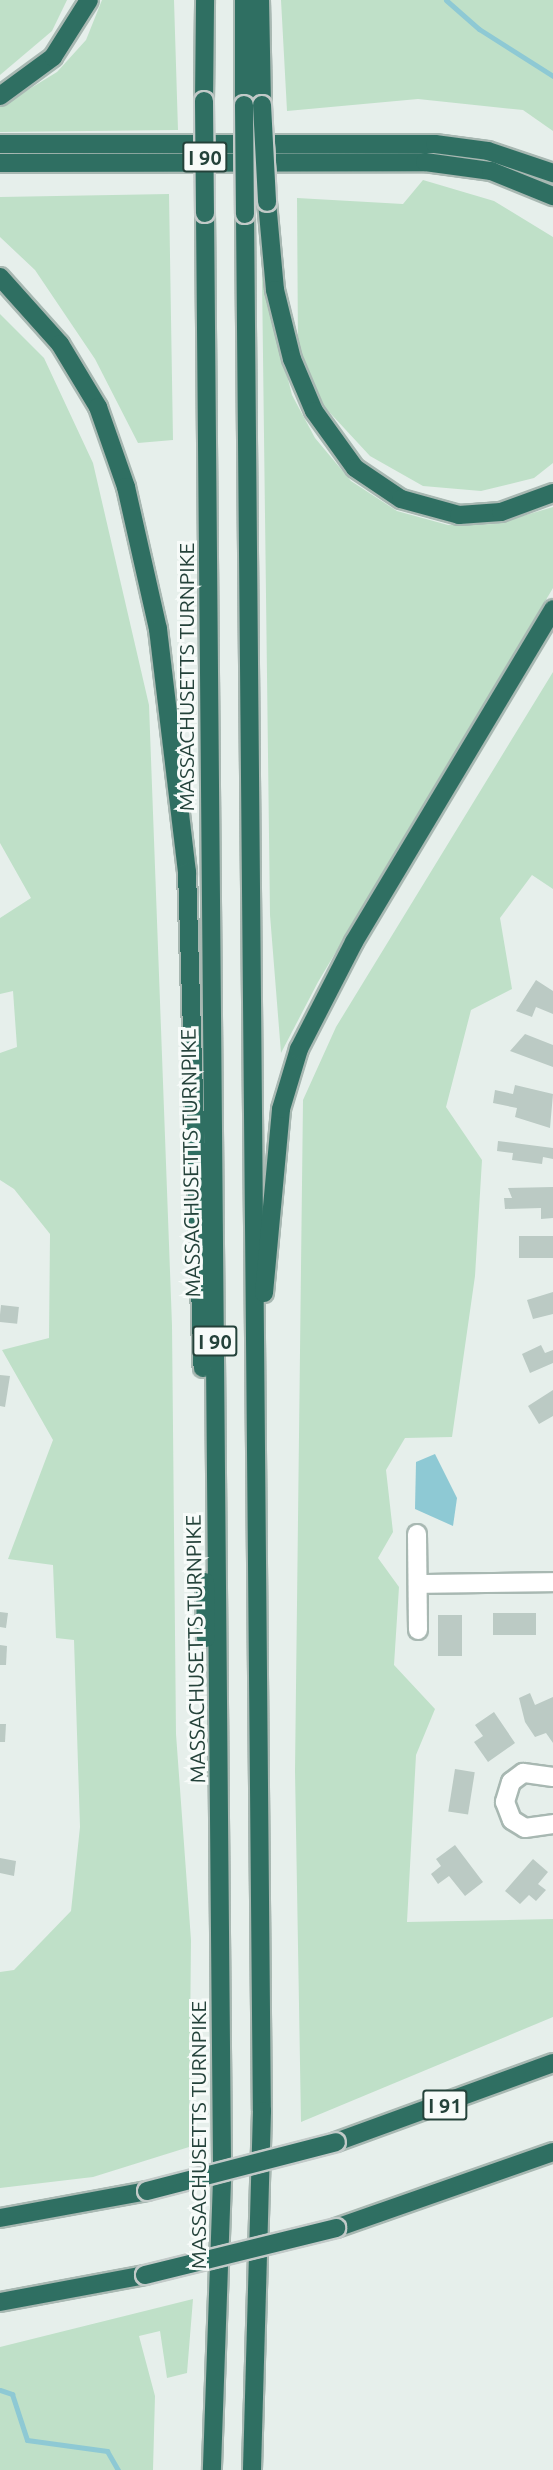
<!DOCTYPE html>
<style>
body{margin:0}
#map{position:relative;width:553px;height:2470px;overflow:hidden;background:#e6efeb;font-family:Ubuntu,sans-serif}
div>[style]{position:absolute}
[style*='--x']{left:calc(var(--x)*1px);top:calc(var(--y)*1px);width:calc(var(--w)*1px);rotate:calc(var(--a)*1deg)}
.green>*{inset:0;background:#bfe0c8}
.water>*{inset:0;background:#8ec9d4}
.stream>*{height:5px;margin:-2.5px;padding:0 2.5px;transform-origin:2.5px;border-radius:2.5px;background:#8ec9d4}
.building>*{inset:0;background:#bbcac4;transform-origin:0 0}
.roads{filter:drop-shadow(2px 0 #a8b8b2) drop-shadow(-2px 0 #a8b8b2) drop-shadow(0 2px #a8b8b2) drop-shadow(0 -2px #a8b8b2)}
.minor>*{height:18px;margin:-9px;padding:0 9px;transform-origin:9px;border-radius:9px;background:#fff}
.highway>*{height:18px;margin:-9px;padding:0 9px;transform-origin:9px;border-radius:9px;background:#2f6f62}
.bridges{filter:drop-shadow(2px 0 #c2cac8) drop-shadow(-2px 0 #c2cac8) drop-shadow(0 2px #c2cac8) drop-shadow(0 -2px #c2cac8)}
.highway-bridge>*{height:18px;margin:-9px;padding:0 9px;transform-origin:9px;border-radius:9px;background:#2f6f62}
span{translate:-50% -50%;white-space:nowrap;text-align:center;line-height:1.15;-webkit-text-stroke:6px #f7fbf9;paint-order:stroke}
.shield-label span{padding:2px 4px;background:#f7fbf9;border:2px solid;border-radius:4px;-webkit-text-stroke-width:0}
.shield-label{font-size:20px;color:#24423a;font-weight:700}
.street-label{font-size:21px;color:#24423a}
</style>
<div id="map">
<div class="green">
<i style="clip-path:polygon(0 0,67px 0,52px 31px,0 75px)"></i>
<i style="clip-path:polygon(102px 0,174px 0,178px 130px,0 132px,0 107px,57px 72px,86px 40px)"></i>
<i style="clip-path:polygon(281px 0,553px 0,553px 131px,523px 110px,418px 99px,287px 111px)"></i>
<i style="clip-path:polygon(423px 180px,494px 201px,553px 237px,553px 463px,534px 478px,481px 491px,423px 486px,370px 456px,319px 401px,298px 350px,297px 198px,403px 204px)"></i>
<i style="clip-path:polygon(169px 194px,173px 440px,138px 443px,95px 359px,35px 270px,0 237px,0 197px)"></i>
<i style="clip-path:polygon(262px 276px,292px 395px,315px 438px,351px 481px,397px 511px,448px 525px,495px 524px,553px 507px,553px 588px,318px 982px,281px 1053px,270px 915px)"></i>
<i style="clip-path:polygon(0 314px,44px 358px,93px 463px,149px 705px,172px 1325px,176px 1734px,191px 1940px,189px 2147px,93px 2177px,0 2188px,0 1972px,14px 1970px,71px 1911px,80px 1827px,74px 1640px,56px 1638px,53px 1565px,8px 1559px,53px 1440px,2px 1350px,49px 1338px,50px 1234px,14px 1189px,0 1180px,0 1053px,17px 1047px,13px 991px,0 994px,0 918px,31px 898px,0 843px)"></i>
<i style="clip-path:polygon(553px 672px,553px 889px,532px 875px,500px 918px,512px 989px,471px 1010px,446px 1107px,482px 1160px,475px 1276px,452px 1437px,405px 1438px,386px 1470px,393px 1532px,378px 1558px,399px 1587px,394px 1665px,435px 1709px,416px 1755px,407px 1922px,553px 1919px,553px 2017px,301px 2122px,295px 1771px,303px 1100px,336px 1027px)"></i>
<i style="clip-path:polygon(193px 2299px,187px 2373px,167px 2378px,160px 2331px,139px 2336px,155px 2396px,153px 2470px,0 2470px,0 2347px)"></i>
</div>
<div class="water">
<i style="clip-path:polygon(435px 1454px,457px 1498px,453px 1526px,415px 1509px,416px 1462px)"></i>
</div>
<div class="stream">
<i style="--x:446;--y:0;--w:44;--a:41.3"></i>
<i style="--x:479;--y:29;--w:88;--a:32.4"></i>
<i style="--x:0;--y:2390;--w:13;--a:18"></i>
<i style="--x:12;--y:2394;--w:48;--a:71.9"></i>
<i style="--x:27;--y:2440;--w:81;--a:7.8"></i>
<i style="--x:107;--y:2451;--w:22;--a:60"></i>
</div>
<div class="building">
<i style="clip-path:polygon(536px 980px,553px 991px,553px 1014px,536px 1007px,532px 1017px,516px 1011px)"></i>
<i style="clip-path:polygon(525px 1034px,553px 1045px,553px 1067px,510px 1051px)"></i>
<i style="clip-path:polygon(515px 1085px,553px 1094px,550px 1128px,515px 1117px,517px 1108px,493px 1103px,495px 1090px,513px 1094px)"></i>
<i style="clip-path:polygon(498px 1141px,553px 1148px,553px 1159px,543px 1157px,542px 1164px,512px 1160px,513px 1153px,497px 1151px)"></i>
<i style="clip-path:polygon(553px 1187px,553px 1218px,541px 1219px,541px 1208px,505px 1209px,504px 1198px,512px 1198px,508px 1188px)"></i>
<i style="left:553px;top:1236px;width:22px;height:34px;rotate:90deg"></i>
<i style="clip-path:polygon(553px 1292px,553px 1314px,533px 1319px,527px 1300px)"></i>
<i style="left:1px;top:1305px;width:18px;height:17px;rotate:6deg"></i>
<i style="clip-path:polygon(541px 1345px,545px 1353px,553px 1350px,553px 1363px,530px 1373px,522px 1354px)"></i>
<i style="clip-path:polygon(0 1375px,10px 1376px,5px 1407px,0 1406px)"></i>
<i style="clip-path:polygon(553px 1390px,553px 1416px,539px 1424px,528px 1406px)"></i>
<i style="clip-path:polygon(0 1612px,8px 1613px,6px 1628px,0 1627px)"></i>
<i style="left:493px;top:1613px;width:43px;height:22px"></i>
<i style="left:438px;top:1615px;width:24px;height:41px"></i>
<i style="clip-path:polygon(0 1645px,7px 1646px,6px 1665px,0 1665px)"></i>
<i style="clip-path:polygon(530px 1693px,535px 1705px,553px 1697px,553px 1743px,546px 1733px,535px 1737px,525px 1722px,519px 1698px)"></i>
<i style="clip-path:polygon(494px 1712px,515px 1743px,488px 1762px,474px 1742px,483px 1736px,475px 1725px)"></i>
<i style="clip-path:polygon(0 1724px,6px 1724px,5px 1742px,0 1742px)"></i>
<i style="left:455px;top:1769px;width:20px;height:43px;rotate:9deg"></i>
<i style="clip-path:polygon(455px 1845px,483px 1882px,465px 1896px,449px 1876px,438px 1884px,431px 1874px,441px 1866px,436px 1859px)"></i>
<i style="clip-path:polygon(0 1858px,16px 1861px,14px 1876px,0 1873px)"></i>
<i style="clip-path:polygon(533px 1859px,548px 1872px,538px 1884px,546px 1890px,536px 1901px,529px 1895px,520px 1904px,505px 1891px)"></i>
</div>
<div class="roads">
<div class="minor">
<i style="--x:417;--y:1534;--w:96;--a:89.4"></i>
<i style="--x:418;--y:1584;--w:135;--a:-0.8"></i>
<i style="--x:553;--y:1777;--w:30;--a:-172"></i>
<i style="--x:523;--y:1773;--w:15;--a:143"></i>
<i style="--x:511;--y:1782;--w:21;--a:107"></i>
<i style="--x:505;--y:1802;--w:19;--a:69"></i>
<i style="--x:512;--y:1820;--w:15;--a:32"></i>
<i style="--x:525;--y:1828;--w:28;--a:-8"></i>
</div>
<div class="highway">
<i style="--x:260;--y:0;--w:105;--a:88.9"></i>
<i style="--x:0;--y:96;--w:66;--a:-36.3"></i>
<i style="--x:53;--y:57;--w:67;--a:-57.7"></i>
<i style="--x:204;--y:101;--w:101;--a:-89.4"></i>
<i style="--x:244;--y:105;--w:105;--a:-90"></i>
<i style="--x:0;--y:144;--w:435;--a:0"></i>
<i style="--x:435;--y:144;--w:53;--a:7.5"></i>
<i style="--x:488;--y:151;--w:69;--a:18.7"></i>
<i style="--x:0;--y:163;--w:425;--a:-0.1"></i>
<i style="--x:425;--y:162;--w:67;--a:7.8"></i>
<i style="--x:491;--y:171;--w:67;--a:22"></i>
<i style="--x:267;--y:202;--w:88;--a:84.8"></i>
<i style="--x:275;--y:290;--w:71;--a:76.2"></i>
<i style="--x:292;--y:359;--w:56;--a:67.1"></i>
<i style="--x:314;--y:411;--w:70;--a:54.3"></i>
<i style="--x:355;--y:468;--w:55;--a:34"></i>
<i style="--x:401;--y:499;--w:60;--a:15.4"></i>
<i style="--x:459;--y:515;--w:42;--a:-4.1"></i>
<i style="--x:501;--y:512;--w:55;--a:-20.1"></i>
<i style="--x:205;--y:213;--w:1967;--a:89.5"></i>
<i style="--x:222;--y:2180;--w:290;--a:92"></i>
<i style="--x:245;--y:214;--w:1897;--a:89.49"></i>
<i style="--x:262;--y:2111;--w:359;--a:91.6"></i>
<i style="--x:0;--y:277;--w:90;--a:48.2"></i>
<i style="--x:60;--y:344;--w:74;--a:58.9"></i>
<i style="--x:98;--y:407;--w:85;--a:70.7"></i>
<i style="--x:126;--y:487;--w:146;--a:77.3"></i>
<i style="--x:158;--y:629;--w:245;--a:83.2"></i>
<i style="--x:187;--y:872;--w:496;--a:88.2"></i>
<i style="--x:264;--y:1293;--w:185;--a:-84.7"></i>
<i style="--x:281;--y:1109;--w:63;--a:-73.3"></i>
<i style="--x:299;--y:1049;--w:120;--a:-62.8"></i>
<i style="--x:354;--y:942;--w:388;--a:-59.1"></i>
<i style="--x:205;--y:1582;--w:56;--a:89"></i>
<i style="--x:336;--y:2142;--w:231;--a:-20"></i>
<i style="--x:0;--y:2218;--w:149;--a:-10.4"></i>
<i style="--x:336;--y:2228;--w:230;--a:-19.3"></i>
<i style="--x:0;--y:2302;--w:147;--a:-10.5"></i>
</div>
</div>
<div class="bridges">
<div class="highway-bridge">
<i style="--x:204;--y:101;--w:112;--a:89.5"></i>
<i style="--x:244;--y:105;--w:109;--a:89.5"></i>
<i style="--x:262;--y:105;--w:97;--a:87"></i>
<i style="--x:147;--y:2191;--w:195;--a:-14.5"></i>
<i style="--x:145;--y:2275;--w:197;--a:-13.8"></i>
</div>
</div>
<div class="shield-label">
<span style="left:205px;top:157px">I 90</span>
<span style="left:215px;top:1341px">I 90</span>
<span style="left:445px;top:2105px">I 91</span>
</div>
<div class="street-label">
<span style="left:186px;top:677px;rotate:-90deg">MASSACHUSETTS TURNPIKE</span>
<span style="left:190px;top:1163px;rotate:-91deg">MASSACHUSETTS TURNPIKE</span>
<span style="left:195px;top:1649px;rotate:-91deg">MASSACHUSETTS TURNPIKE</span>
<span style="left:198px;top:2135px;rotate:-90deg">MASSACHUSETTS TURNPIKE</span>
</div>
</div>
